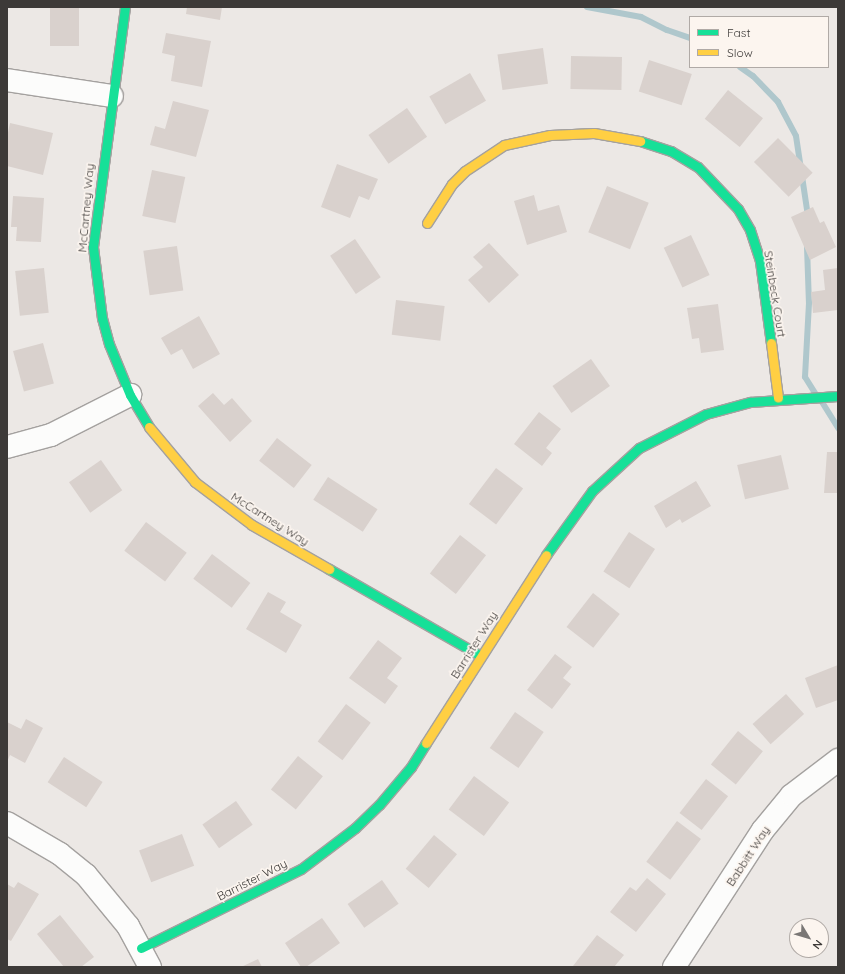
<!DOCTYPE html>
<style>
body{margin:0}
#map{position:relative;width:845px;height:974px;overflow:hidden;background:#ece8e5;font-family:Quicksand,sans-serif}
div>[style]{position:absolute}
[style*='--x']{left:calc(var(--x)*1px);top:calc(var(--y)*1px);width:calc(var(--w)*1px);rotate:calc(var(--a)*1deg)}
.stream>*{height:6px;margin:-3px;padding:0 3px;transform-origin:3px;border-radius:3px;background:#afc7cc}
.building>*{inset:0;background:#d9d1cd;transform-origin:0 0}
.roads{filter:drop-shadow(1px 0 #a4a19f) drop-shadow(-1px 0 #a4a19f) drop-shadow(0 1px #a4a19f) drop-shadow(0 -1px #a4a19f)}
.street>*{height:22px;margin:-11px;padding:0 11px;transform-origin:11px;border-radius:11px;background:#fcfcfb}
.fast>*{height:9px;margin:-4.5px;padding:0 4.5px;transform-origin:4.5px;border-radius:4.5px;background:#16e098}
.slow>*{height:9px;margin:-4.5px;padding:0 4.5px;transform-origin:4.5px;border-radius:4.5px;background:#ffcf43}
span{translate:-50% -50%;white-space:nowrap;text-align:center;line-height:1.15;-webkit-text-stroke:3.5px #fcf5ef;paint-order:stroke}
.street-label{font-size:12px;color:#3d3a38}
.frame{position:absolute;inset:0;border:8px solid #3d3a38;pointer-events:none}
.legend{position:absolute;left:689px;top:16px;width:140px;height:52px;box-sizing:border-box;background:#fcf5ef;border:1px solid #b0aaa6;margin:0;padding:5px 7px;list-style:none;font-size:12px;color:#3d3a38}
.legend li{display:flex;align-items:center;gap:8px;height:20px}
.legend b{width:20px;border:1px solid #b0aaa6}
.north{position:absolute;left:789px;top:918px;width:40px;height:40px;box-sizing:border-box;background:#fcf5ef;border:1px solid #b0aaa6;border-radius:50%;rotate:128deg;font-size:11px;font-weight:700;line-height:16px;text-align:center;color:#3d3a38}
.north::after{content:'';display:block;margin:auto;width:14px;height:18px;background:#7a7775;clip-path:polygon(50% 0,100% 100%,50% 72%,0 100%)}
</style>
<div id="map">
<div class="stream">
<i style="--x:587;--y:7;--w:55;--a:10.5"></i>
<i style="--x:641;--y:17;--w:29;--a:27"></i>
<i style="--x:667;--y:30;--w:24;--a:19"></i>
<i style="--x:740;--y:67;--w:16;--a:35"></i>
<i style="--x:753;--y:76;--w:36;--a:46"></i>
<i style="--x:778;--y:102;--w:38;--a:62"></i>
<i style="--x:796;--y:136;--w:81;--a:81.5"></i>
<i style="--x:807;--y:247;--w:56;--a:88"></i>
<i style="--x:809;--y:303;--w:74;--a:93.1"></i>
<i style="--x:805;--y:377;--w:19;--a:58"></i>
<i style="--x:822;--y:402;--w:31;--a:58"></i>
</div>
<div class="building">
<i style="left:50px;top:7px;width:29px;height:39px"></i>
<i style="clip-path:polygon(187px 7px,222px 7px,220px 20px,186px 14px)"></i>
<i style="clip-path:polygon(166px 33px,211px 41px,202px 87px,171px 81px,175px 56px,162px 53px)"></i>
<i style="left:543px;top:48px;width:36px;height:46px;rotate:82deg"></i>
<i style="left:571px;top:56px;width:51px;height:33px;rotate:1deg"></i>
<i style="left:649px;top:60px;width:45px;height:33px;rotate:18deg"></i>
<i style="left:470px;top:73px;width:32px;height:47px;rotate:60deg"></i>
<i style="left:728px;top:90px;width:45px;height:37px;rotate:39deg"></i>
<i style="clip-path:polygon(173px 101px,209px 110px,196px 157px,150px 145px,155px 126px,165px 129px)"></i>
<i style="left:407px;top:108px;width:35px;height:47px;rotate:55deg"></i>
<i style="clip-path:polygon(10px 123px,53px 133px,43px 175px,7px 166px,7px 137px)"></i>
<i style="left:778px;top:138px;width:49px;height:34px;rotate:45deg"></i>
<i style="clip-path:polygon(337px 164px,378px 179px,369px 200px,359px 196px,350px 218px,321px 207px)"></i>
<i style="left:152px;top:170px;width:34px;height:47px;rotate:12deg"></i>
<i style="left:607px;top:186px;width:45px;height:50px;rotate:22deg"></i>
<i style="clip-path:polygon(534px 195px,538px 211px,559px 205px,567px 232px,527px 245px,514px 201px)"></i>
<i style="clip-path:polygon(13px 196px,44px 198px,41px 242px,16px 241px,17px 227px,11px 227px)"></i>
<i style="clip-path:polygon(813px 207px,820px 223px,824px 221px,836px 247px,810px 260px,791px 217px)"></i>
<i style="left:691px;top:235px;width:44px;height:30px;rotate:65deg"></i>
<i style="left:355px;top:239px;width:46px;height:30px;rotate:56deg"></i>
<i style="clip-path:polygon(489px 243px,519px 275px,489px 303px,468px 280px,483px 267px,473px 257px)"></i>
<i style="left:177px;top:246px;width:45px;height:34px;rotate:82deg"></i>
<i style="left:44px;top:268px;width:45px;height:29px;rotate:84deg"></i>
<i style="clip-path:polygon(838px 268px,838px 310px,813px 313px,811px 292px,825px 290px,823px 270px)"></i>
<i style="left:396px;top:300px;width:49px;height:35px;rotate:7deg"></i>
<i style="clip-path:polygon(718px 304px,724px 350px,701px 353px,699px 338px,692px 339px,687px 308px)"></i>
<i style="clip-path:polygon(199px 316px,220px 354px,193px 369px,182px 349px,171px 355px,161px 338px)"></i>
<i style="left:43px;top:343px;width:42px;height:31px;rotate:75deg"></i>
<i style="left:591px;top:359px;width:33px;height:47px;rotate:55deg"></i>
<i style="clip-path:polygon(213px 393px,224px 405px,232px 398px,252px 421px,230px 442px,198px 406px)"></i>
<i style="clip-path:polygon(539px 412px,561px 429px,546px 448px,552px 453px,542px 466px,514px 444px)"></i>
<i style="left:277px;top:438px;width:44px;height:29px;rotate:38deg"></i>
<i style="clip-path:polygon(827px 452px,838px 452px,838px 493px,824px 493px)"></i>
<i style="left:781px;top:455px;width:35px;height:45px;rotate:77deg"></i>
<i style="left:101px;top:460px;width:37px;height:39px;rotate:55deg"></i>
<i style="left:496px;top:468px;width:34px;height:45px;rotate:37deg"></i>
<i style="left:328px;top:477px;width:59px;height:27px;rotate:33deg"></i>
<i style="clip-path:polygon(696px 481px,711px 506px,682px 523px,680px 519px,666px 528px,654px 506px)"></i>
<i style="left:146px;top:522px;width:51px;height:36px;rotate:37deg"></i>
<i style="left:629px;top:532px;width:31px;height:47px;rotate:33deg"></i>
<i style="left:460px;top:535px;width:33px;height:49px;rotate:38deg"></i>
<i style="left:212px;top:554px;width:48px;height:31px;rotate:37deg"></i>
<i style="clip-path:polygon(268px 592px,286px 602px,280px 612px,302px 625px,286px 653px,246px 629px)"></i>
<i style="left:593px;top:593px;width:34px;height:43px;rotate:38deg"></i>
<i style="clip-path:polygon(378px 640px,402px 658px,387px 678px,398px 686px,385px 704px,349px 678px)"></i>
<i style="clip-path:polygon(555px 654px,572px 667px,563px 678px,571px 684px,552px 709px,527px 690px)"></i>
<i style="clip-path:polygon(838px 665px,838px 700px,816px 708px,805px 678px)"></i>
<i style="left:786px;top:694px;width:27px;height:45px;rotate:48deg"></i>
<i style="left:346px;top:704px;width:31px;height:47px;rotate:37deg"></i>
<i style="left:515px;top:712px;width:35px;height:44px;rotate:35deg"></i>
<i style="clip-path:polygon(26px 719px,43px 728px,25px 763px,10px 755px,7px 762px,7px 722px,21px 729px)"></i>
<i style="left:738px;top:731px;width:32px;height:43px;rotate:39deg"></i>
<i style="left:298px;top:756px;width:32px;height:43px;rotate:39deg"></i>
<i style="left:64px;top:757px;width:46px;height:30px;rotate:33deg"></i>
<i style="left:474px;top:776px;width:44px;height:42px;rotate:37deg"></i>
<i style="left:706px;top:779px;width:28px;height:43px;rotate:38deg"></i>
<i style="left:236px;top:801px;width:29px;height:41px;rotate:55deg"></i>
<i style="left:677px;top:821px;width:30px;height:51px;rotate:37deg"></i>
<i style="left:182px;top:834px;width:34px;height:46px;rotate:69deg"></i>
<i style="left:434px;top:835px;width:30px;height:44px;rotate:40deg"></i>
<i style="clip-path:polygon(647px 878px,666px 894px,636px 932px,610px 912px,630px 887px,636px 891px)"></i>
<i style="left:382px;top:880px;width:29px;height:42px;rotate:55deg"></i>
<i style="clip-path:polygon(18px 882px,39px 894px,11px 941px,7px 939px,7px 884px,14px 888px)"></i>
<i style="clip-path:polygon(60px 915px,94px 957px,81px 967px,64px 967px,37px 934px)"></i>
<i style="clip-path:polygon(322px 918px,340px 943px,306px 967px,301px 967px,285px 943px)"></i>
<i style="clip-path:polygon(597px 935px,624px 955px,614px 967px,575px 967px,573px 966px)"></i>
<i style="clip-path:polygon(258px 959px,262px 967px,241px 967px)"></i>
</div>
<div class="roads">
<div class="street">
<i style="--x:7;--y:80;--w:106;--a:8.7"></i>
<i style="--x:7;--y:447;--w:46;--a:-15.3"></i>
<i style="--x:51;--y:435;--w:89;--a:-26.9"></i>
<i style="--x:7;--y:823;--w:61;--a:30.3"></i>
<i style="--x:60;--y:854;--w:33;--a:39"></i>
<i style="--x:86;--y:875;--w:66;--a:50.5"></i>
<i style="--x:128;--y:926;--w:47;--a:61.8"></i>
<i style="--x:674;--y:967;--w:163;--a:-57"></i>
<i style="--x:763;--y:830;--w:45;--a:-50.4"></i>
<i style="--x:792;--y:795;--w:58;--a:-37.3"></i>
</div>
<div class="fast">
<i style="--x:125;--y:7;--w:242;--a:97.6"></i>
<i style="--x:93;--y:247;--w:72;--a:82.8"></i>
<i style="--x:102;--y:318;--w:27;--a:75"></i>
<i style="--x:109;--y:344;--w:55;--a:67.6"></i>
<i style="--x:130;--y:395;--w:37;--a:59"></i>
<i style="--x:640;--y:141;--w:33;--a:18"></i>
<i style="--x:671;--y:151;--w:31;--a:31"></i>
<i style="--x:698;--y:167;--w:58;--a:46.4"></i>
<i style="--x:738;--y:209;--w:24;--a:60"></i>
<i style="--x:750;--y:230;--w:33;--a:72"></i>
<i style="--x:760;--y:261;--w:83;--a:82.4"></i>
<i style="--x:546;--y:555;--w:79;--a:-54.3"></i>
<i style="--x:592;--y:491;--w:64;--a:-42.5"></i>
<i style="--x:639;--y:448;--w:75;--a:-26.9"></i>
<i style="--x:706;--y:414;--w:46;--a:-15.3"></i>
<i style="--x:750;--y:402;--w:88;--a:-3.9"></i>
<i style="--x:329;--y:569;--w:175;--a:29.8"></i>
<i style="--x:141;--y:948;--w:178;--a:-26.3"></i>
<i style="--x:301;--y:869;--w:68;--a:-37.2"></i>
<i style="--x:355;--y:828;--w:33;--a:-44"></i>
<i style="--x:379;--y:805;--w:50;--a:-49.9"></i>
<i style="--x:411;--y:767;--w:28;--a:-58"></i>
</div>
<div class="slow">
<i style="--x:427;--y:223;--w:46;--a:-57.3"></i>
<i style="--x:452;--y:184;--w:18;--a:-45"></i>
<i style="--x:465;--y:171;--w:47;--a:-33.7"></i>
<i style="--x:504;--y:145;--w:47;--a:-12.3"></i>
<i style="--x:550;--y:135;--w:44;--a:-2.6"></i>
<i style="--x:594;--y:133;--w:47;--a:9.9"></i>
<i style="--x:771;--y:343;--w:55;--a:82.7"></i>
<i style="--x:149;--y:427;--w:72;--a:50.1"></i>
<i style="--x:195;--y:482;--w:71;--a:37"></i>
<i style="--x:252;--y:525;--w:89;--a:29.7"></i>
<i style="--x:426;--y:743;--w:223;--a:-57.4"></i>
</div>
</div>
<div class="street-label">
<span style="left:86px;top:208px;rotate:-85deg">McCartney Way</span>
<span style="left:775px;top:294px;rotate:81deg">Steinbeck Court</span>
<span style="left:270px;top:519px;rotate:32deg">McCartney Way</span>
<span style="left:474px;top:645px;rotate:-58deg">Barrister Way</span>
<span style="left:748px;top:856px;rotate:-57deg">Babbitt Way</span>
<span style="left:252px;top:880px;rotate:-27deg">Barrister Way</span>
</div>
<div class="frame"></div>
<ul class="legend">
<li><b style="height:5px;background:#16e098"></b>Fast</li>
<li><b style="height:5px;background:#ffcf43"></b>Slow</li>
</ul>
<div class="north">N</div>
</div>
